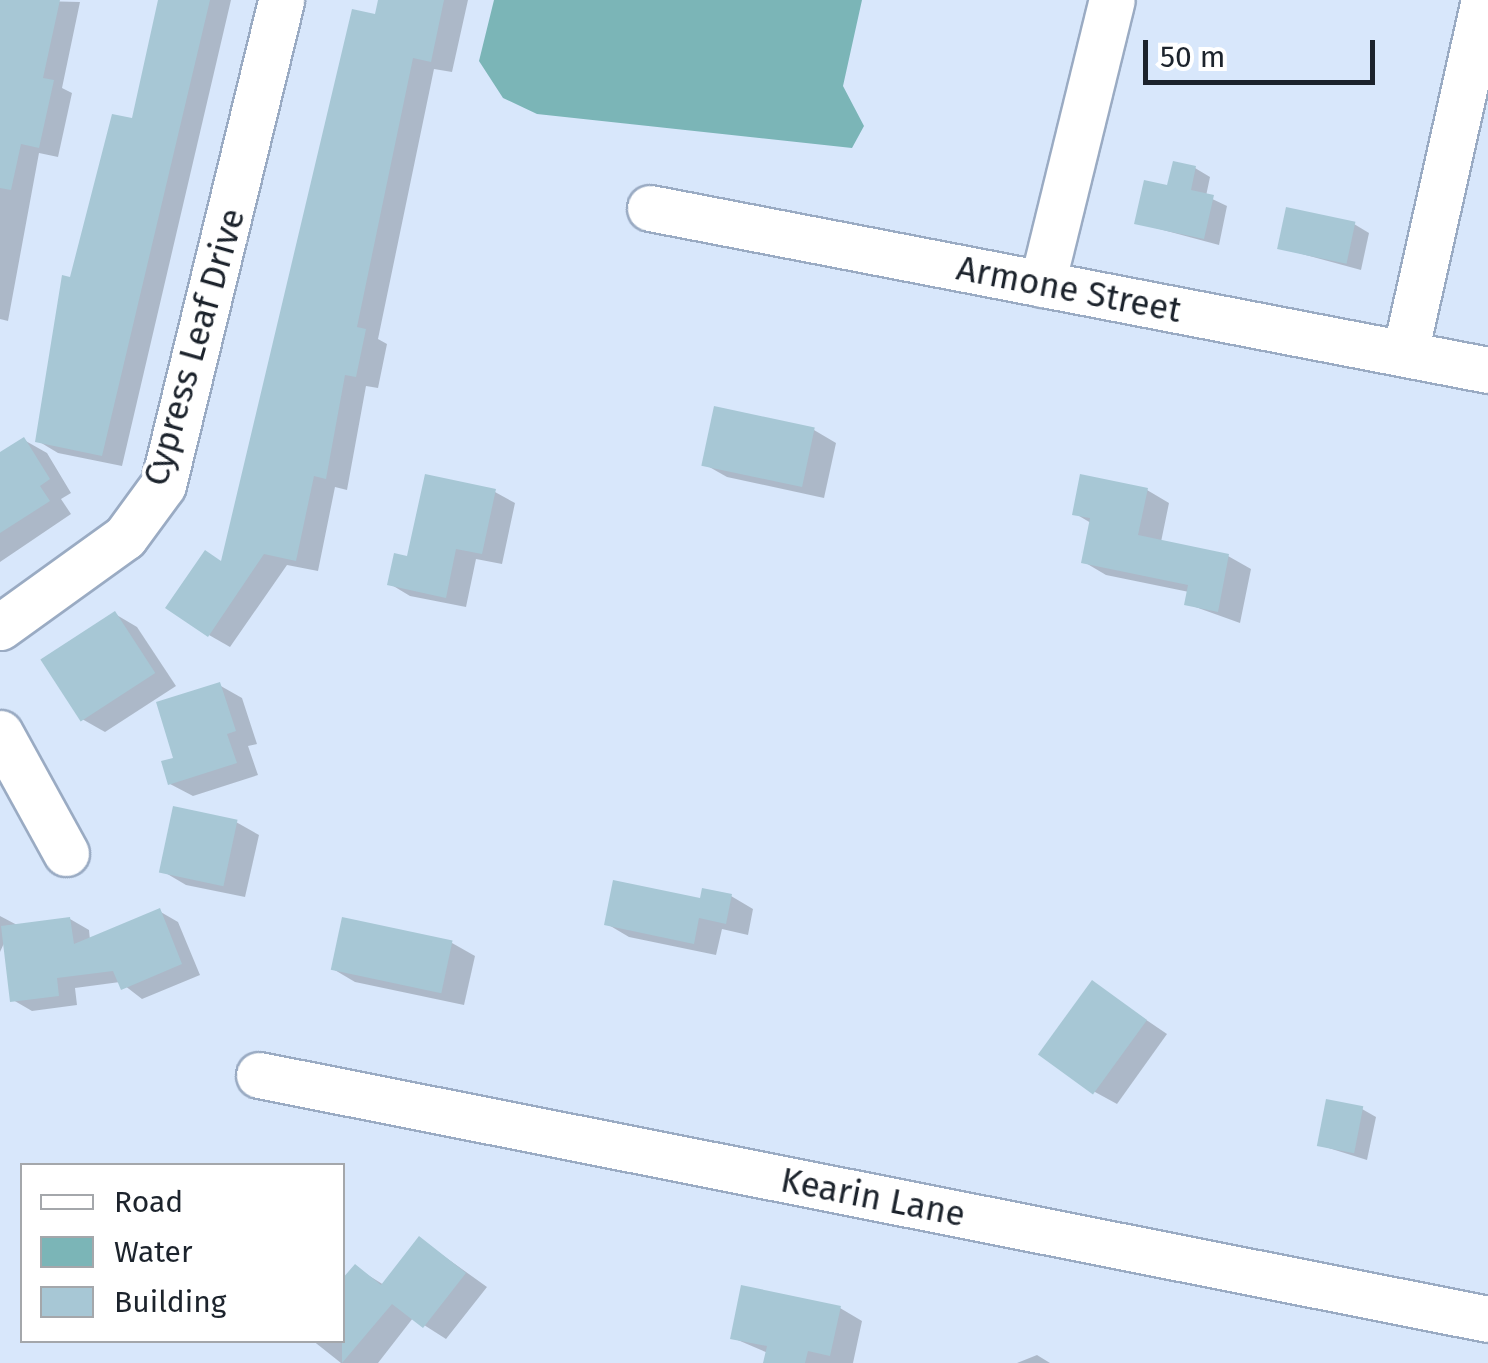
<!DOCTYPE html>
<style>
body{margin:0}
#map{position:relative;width:1488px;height:1363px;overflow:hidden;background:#d8e7fb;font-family:"Fira Sans",sans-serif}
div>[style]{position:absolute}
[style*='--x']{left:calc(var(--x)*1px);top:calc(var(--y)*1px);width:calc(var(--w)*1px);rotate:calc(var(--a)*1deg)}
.water>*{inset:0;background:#7bb5b7}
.shadow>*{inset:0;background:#0003}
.building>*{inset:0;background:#a7c7d5;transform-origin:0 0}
.roads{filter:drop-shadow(2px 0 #9aabc3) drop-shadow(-2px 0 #9aabc3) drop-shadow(0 2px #9aabc3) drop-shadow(0 -2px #9aabc3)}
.minor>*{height:45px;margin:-22.5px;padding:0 22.5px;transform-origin:22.5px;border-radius:22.5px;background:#fff}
span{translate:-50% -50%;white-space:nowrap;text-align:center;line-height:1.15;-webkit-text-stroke:8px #fff;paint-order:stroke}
.street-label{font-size:35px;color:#1c232c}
.legend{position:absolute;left:20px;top:1163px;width:325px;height:180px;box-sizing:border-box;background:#fff;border:2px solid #a4a7ab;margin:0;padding:12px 18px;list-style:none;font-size:30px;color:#1c232c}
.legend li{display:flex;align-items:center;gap:20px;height:50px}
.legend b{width:50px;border:2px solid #a4a7ab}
.scale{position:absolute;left:1143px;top:40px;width:232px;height:45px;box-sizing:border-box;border:5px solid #1c232c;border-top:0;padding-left:12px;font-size:30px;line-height:35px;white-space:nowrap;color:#1c232c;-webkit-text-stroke:8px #fff;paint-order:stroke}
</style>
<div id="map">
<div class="water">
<i style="clip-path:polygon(494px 0,862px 0,843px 86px,864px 126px,852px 148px,537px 114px,503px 98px,479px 61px)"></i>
</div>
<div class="shadow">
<i style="clip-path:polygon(0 0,80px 2px,62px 88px,72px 93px,58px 157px,39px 153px,8px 321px,0 319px)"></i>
<i style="clip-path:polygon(160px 0,231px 0,122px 466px,58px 453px,38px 441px,72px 280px,134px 121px)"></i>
<i style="clip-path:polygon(381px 0,468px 0,452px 72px,434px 69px,378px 339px,387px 344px,378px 388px,366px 386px,347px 490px,335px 487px,318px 571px,287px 565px,230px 647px,209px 635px)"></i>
<i style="clip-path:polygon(1195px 168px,1210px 177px,1206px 196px,1227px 206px,1219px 245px,1137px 223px)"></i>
<i style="clip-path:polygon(1354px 224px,1369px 233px,1361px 270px,1280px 248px)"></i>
<i style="clip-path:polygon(814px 430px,836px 443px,824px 498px,727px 477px,704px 464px)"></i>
<i style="clip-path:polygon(24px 440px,47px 453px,71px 493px,61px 499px,71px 514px,0 562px,0 455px)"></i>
<i style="clip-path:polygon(1147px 490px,1169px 503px,1161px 542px,1228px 556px,1251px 569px,1240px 623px,1187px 604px,1189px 592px,1106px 575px,1084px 562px,1091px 523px,1074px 513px)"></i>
<i style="clip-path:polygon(495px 492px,515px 503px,502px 564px,476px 559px,466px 607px,410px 596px,390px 584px,409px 559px)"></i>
<i style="clip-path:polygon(115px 614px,137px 627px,176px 686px,105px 732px,82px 719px)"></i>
<i style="clip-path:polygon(219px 685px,242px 698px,257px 744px,248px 746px,258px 775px,193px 796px,170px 784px)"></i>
<i style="clip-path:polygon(236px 822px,259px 835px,245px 897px,186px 885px,164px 872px)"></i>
<i style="clip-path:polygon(731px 896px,753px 909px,748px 935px,722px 929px,716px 955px,629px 937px,607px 924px)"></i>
<i style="clip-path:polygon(159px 911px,178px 922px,200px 975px,142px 999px,120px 982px,75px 988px,77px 1005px,32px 1011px,13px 1000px,5px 941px,0 952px,0 916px,19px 926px,70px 919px,89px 930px,90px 940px)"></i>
<i style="clip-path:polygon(344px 920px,452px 943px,475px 956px,464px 1005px,355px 982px,333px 969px)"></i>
<i style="clip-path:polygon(1092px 983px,1167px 1034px,1117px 1104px,1095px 1092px)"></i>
<i style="clip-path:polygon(1362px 1109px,1376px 1117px,1367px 1160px,1319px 1145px)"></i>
<i style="clip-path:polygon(420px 1239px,487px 1287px,446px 1339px,413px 1318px,378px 1363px,341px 1363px,312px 1340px,342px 1340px,355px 1267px,384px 1285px)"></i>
<i style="clip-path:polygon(840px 1308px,862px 1321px,853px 1363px,766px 1363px,768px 1353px,733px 1338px)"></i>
<i style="clip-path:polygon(1037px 1355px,1050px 1363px,1017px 1363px)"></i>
</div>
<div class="building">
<i style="clip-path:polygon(0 0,60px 0,43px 78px,54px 80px,39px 148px,21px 144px,11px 190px,0 188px)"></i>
<i style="clip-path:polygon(158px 0,210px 0,102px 456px,35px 442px,62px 275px,70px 277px,112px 114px,132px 118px)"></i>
<i style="clip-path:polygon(378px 0,444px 0,431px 62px,413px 58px,357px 327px,366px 329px,356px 377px,345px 375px,326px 479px,314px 476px,296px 561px,264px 554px,208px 637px,165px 608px,205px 550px,221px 561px,352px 9px,375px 14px)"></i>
<i style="clip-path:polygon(1173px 161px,1196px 166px,1191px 190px,1214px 195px,1204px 239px,1134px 224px,1144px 180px,1167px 185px)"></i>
<i style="left:1286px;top:207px;width:71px;height:43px;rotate:12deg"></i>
<i style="left:714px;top:406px;width:103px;height:61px;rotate:12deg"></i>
<i style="clip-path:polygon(24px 437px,50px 479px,40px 486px,50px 501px,0 533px,0 452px)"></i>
<i style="clip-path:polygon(425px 474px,496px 489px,482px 554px,456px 549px,446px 598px,387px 585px,394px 553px,407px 556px)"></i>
<i style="clip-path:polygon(1080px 474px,1148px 488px,1138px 535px,1229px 554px,1218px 612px,1184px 605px,1188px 585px,1081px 563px,1090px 518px,1072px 515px)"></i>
<i style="left:115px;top:611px;width:74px;height:89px;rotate:57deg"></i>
<i style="clip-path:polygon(220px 682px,236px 731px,227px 734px,237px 763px,168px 785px,161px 761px,173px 758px,156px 702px)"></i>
<i style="left:173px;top:806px;width:66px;height:68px;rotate:12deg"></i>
<i style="clip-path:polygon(613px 880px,700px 898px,702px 888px,732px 894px,726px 924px,699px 918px,694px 944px,604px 925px)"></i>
<i style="clip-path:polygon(160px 908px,182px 964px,121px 990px,113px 971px,57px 978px,59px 996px,10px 1002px,1px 926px,70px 917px,74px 944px)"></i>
<i style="left:342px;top:917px;width:113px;height:54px;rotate:12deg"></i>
<i style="left:1092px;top:980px;width:68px;height:92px;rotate:36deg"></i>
<i style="left:1326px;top:1099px;width:38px;height:48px;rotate:11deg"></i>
<i style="clip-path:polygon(419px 1236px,466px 1273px,423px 1328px,392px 1304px,342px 1363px,342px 1279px,355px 1264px,381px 1285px)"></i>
<i style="clip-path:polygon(741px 1285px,841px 1306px,830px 1356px,808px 1351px,805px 1363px,763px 1363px,767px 1346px,730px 1339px)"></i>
</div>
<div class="roads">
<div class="minor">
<i style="--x:650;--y:208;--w:854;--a:10.94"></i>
<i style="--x:1042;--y:284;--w:292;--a:-76.2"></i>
<i style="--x:1405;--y:353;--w:362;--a:-77.4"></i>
<i style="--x:0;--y:627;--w:154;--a:-35.8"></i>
<i style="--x:125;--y:537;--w:64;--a:-53.8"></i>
<i style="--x:163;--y:485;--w:499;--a:-76.3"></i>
<i style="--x:0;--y:733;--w:137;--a:61.2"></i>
<i style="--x:259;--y:1075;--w:1253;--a:11.23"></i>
</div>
</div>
<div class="street-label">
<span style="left:1069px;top:289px;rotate:11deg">Armone Street</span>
<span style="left:194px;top:347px;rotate:-74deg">Cypress Leaf Drive</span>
<span style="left:873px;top:1197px;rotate:11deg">Kearin Lane</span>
</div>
<ul class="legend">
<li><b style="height:12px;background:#fff"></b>Road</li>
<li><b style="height:28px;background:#7bb5b7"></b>Water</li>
<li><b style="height:28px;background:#a7c7d5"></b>Building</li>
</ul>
<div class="scale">50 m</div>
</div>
